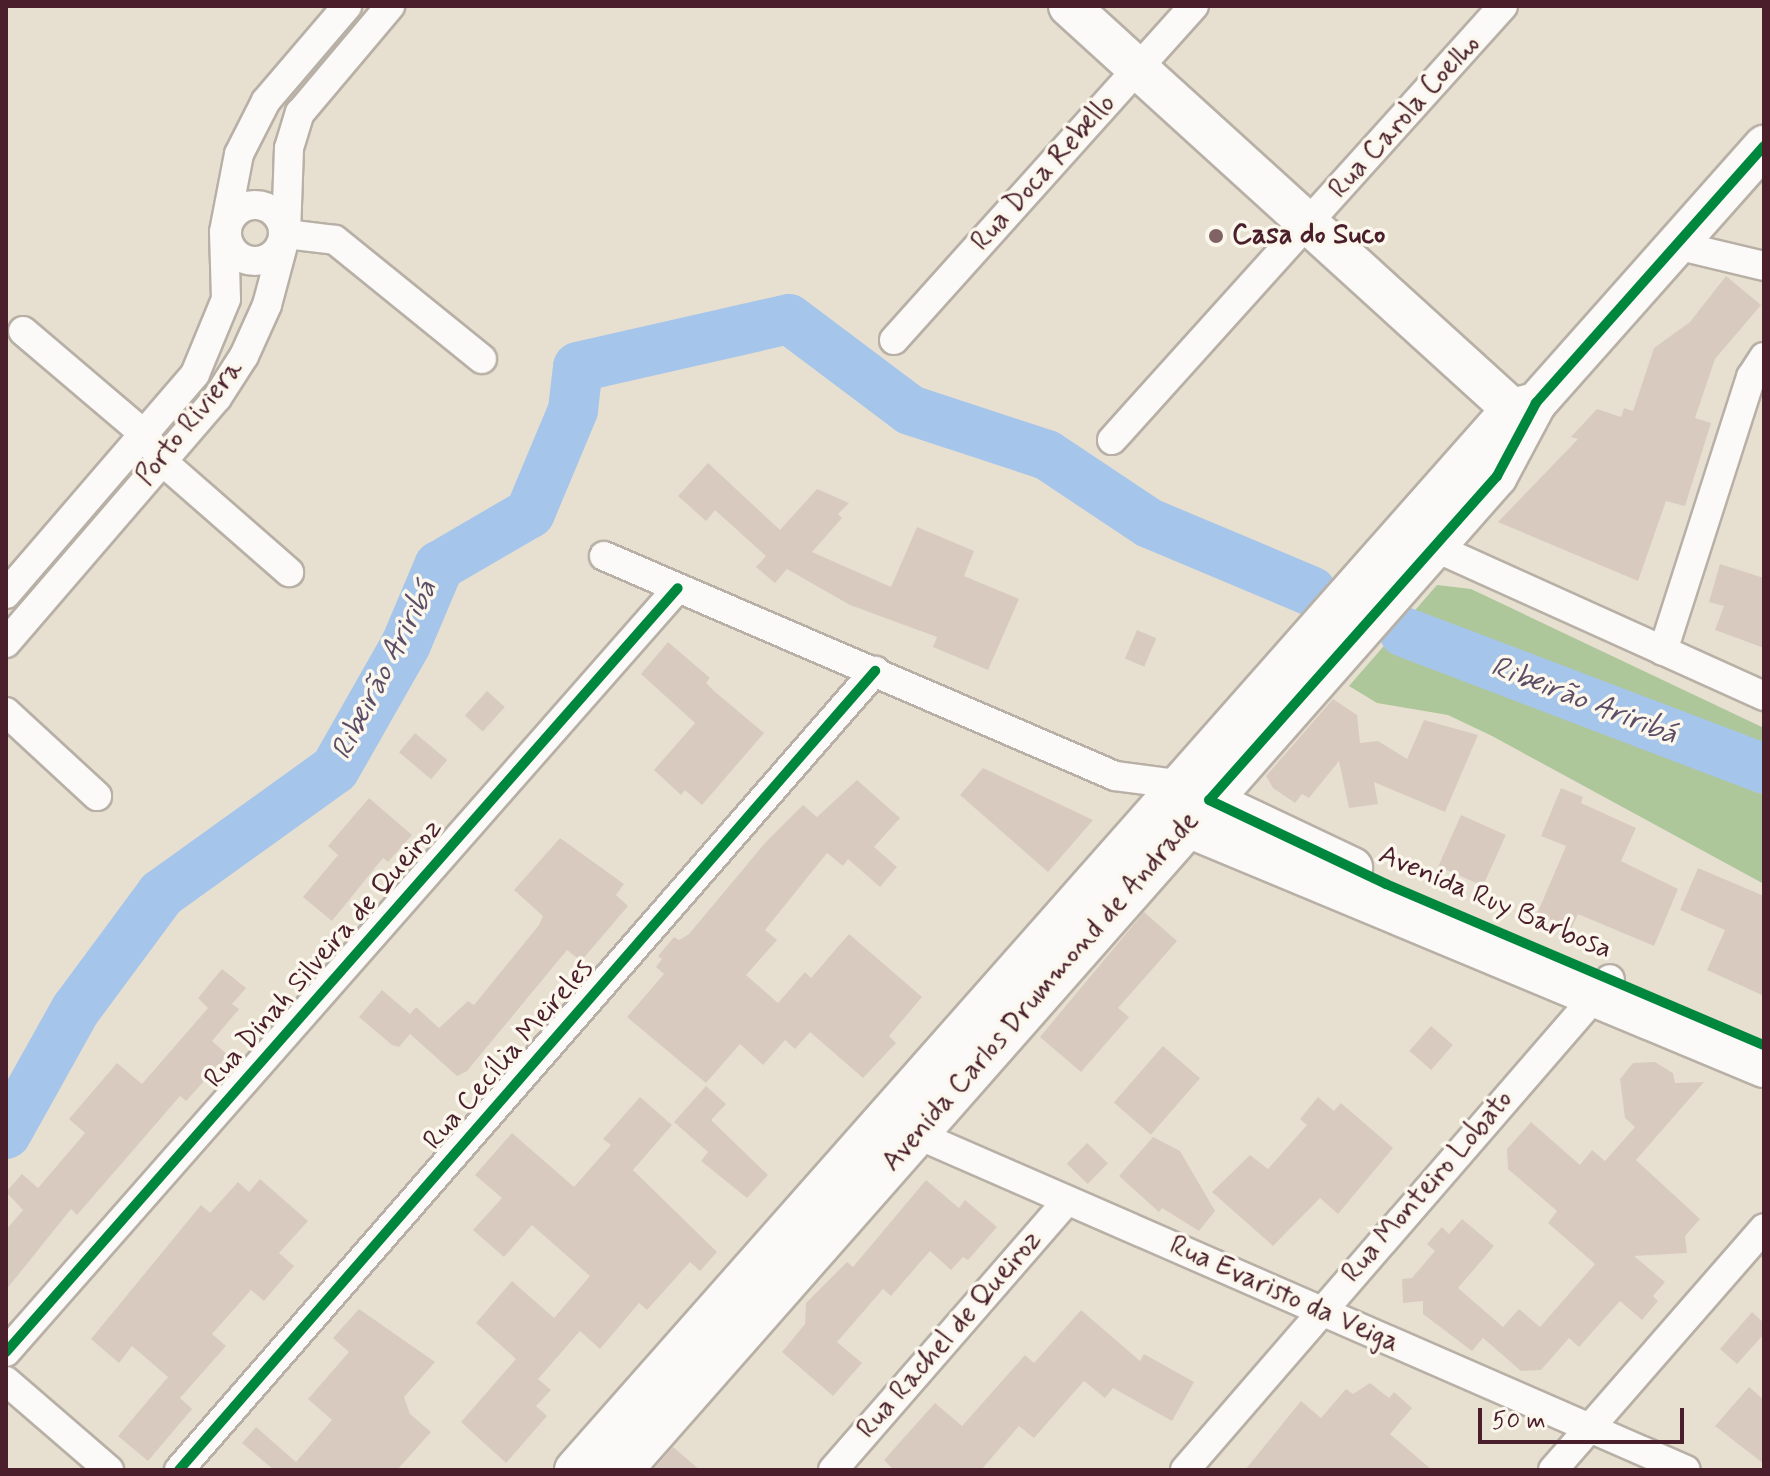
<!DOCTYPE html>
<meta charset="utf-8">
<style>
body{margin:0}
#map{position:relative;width:1770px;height:1476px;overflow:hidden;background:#e7e0d0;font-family:Mynerve,sans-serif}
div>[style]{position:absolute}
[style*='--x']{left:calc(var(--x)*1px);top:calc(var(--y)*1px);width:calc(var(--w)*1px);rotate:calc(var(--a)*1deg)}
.forest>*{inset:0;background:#adc79b}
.river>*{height:50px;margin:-25px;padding:0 25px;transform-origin:25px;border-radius:25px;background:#a6c5ea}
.building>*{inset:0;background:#d9cac0;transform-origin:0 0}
.roads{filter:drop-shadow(2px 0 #b8b0a6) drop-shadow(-2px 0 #b8b0a6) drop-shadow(0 2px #b8b0a6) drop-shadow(0 -2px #b8b0a6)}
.minor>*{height:28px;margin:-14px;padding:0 14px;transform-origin:14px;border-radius:14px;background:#fbfaf8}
.minor>.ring{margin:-14px;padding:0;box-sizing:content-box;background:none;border:28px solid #fbfaf8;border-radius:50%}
.secondary>*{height:40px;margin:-20px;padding:0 20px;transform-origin:20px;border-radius:20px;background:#fbfaf8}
.cycleway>*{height:10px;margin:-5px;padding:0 5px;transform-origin:5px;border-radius:5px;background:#00873e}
.dots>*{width:22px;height:22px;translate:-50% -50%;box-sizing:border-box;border:4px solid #fbf7ec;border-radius:50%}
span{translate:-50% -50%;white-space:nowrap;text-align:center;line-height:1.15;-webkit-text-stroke:7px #fbf7ec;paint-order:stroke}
.street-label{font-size:28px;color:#4a1f2b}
.poi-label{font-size:28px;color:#4a1f2b;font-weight:700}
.left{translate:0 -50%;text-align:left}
.water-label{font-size:30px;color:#5d4e68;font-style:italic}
.frame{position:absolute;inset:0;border:8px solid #4a1f2b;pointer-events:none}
.scale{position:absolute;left:1478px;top:1408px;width:206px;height:36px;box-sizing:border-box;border:4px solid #4a1f2b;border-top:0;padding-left:10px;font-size:24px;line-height:28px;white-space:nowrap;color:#4a1f2b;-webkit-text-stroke:6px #fbf7ec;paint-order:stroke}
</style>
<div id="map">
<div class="forest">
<i style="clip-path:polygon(1437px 585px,1471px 589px,1764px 728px,1764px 884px,1492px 736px,1448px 715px,1377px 703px,1349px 686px)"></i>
</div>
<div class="river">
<i style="--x:1404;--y:632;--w:385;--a:20.8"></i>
<i style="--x:6;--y:1134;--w:143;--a:-60.8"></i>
<i style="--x:76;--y:1009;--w:143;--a:-53.5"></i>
<i style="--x:161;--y:894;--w:214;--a:-35.7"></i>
<i style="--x:335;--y:769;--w:144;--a:-60.4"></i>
<i style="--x:406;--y:644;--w:85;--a:-67.1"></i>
<i style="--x:439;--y:566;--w:105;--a:-30.2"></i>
<i style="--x:530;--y:513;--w:112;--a:-67.3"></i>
<i style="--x:573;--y:410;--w:43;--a:-83.4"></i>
<i style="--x:578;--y:367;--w:216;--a:-12.8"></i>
<i style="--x:789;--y:319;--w:151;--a:36.9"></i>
<i style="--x:910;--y:410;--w:144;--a:18.2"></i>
<i style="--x:1047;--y:455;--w:123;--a:33.7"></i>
<i style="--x:1149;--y:523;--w:176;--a:22.8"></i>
</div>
<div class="building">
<i style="clip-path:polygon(1726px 276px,1761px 305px,1715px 359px,1695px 418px,1711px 423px,1685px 506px,1666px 501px,1638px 581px,1498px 522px,1578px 439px,1571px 437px,1597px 409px,1621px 417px,1624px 408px,1633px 411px,1654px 348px,1690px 322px)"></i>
<i style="clip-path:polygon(708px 463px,780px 530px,817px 489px,849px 503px,838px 514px,842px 518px,812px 552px,891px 587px,917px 527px,974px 551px,964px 576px,1019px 599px,988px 670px,933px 647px,937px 637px,850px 605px,787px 569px,775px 583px,756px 567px,766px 556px,715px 510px,706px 521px,678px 496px)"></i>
<i style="clip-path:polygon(1720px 564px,1764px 578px,1764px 648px,1715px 630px,1724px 606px,1709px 602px)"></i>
<i style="left:1137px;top:630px;width:21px;height:31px;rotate:23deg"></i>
<i style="clip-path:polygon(668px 642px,710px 678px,706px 683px,714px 691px,764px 733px,702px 805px,685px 790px,681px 795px,654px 770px,695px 723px,641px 674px)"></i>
<i style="left:487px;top:691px;width:24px;height:33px;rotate:42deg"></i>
<i style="clip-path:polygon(1333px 699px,1357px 715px,1360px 743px,1378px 741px,1407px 759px,1424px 720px,1478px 735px,1445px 812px,1374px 782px,1378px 804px,1349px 808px,1339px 761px,1309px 798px,1302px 794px,1295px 803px,1273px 788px,1266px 776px)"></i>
<i style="left:415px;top:733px;width:42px;height:25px;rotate:40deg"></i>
<i style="clip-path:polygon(983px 768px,1093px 820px,1048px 872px,960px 795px)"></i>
<i style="clip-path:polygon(857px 780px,900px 818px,874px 847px,897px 867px,880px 887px,848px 859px,843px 866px,827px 853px,765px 930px,777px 940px,746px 975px,778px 1003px,805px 972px,811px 978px,849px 934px,922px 997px,889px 1036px,896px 1043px,863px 1078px,810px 1032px,795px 1049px,785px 1040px,763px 1065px,740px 1044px,706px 1083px,627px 1017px,664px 974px,656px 967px,662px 959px,658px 956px,674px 937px,679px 940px,689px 934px,765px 843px,803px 805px,817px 817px)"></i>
<i style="clip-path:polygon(1561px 788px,1583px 797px,1581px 803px,1636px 828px,1621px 861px,1678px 889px,1654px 946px,1578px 914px,1571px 929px,1537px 914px,1566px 846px,1541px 836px)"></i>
<i style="clip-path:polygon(369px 798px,412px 835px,388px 862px,383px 858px,332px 921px,303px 897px,338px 855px,328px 846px)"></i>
<i style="left:1461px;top:815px;width:49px;height:56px;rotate:24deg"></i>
<i style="clip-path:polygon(560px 838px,624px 884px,616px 895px,628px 906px,581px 961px,567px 950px,467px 1071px,457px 1076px,410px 1034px,399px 1047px,392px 1045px,359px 1017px,382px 990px,410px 1014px,416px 1007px,439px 1028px,468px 1001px,474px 1005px,539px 925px,543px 916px,514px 890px)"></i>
<i style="clip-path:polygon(1698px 868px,1764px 896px,1764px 996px,1707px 970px,1725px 930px,1680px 910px)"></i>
<i style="clip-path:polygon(1144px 912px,1177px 941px,1118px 1008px,1129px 1017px,1081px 1072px,1040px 1037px)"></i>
<i style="clip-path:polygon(222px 969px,246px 988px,232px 1004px,239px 1009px,212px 1041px,228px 1055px,186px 1101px,180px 1096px,77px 1215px,71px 1209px,6px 1290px,6px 1230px,23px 1210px,6px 1192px,22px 1174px,38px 1188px,85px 1133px,69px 1119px,117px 1063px,142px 1084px,208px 1008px,198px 998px)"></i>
<i style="left:1431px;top:1026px;width:29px;height:33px;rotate:41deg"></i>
<i style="left:1163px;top:1046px;width:49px;height:75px;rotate:41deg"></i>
<i style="clip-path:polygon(1655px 1062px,1673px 1073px,1675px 1083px,1704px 1082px,1636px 1160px,1700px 1219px,1685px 1236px,1687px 1253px,1634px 1256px,1665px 1282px,1653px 1296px,1658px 1301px,1642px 1320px,1620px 1301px,1579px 1347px,1569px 1338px,1541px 1370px,1521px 1371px,1483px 1338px,1472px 1351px,1423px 1314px,1423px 1301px,1403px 1303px,1402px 1279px,1412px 1278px,1435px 1251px,1427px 1244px,1442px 1227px,1449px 1234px,1462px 1219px,1494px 1246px,1458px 1288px,1503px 1327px,1519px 1309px,1540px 1327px,1595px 1264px,1548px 1223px,1557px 1211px,1508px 1169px,1507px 1149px,1531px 1122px,1580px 1165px,1592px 1150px,1605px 1161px,1635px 1127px,1625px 1118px,1620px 1079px,1633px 1063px)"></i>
<i style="clip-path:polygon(706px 1086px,726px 1104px,711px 1120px,768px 1175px,747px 1198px,701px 1161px,708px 1152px,674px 1122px)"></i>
<i style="clip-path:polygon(640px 1097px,672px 1125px,633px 1170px,717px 1252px,700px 1271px,690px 1262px,647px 1310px,639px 1303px,600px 1349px,580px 1331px,538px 1379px,551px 1390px,536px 1406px,547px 1416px,506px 1463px,461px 1422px,516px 1359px,476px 1323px,512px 1281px,554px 1318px,590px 1276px,532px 1225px,504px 1257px,473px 1230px,502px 1198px,475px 1175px,512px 1133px,574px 1187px,611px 1145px,603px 1139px)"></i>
<i style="clip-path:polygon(1318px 1097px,1334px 1111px,1341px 1103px,1393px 1148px,1338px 1214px,1320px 1198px,1273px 1246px,1212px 1192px,1250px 1155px,1268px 1169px,1307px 1125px,1300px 1119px)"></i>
<i style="clip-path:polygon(1153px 1137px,1180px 1151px,1215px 1211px,1199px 1231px,1162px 1208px,1159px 1212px,1119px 1176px)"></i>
<i style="left:1087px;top:1143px;width:29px;height:29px;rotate:44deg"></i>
<i style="clip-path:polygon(260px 1179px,308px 1221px,279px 1253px,294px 1266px,264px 1301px,251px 1290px,212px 1334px,226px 1346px,180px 1398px,192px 1409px,148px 1461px,118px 1436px,168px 1377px,132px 1346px,119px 1363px,91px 1339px,201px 1205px,210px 1213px,238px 1182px,249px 1192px)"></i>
<i style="clip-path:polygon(926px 1180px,959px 1208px,965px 1200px,997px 1227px,968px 1260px,963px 1257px,951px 1270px,930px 1251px,891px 1296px,883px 1289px,837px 1342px,862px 1363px,833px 1396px,782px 1352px,805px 1324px,806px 1303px,847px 1262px,853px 1267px)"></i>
<i style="clip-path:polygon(359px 1309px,435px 1362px,404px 1397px,410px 1414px,431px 1432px,397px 1470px,274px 1470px,242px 1443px,256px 1427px,296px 1462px,332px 1420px,308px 1399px,349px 1352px,333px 1338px)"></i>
<i style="clip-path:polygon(1081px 1310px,1140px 1361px,1144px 1354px,1194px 1382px,1172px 1421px,1113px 1388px,1105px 1398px,1084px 1381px,1034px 1438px,1019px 1426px,981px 1470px,894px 1470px,884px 1460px,935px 1403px,962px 1426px,1025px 1355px,1034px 1363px)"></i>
<i style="clip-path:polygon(1752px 1312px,1764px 1323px,1764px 1334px,1737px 1364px,1720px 1349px)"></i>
<i style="clip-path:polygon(1370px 1383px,1389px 1398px,1394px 1392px,1412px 1408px,1390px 1434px,1432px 1470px,1245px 1470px,1301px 1401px,1321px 1418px,1346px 1389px,1353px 1394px)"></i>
<i style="clip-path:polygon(1749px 1387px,1764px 1400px,1764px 1464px,1715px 1426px)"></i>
<i style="clip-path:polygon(673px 1447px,700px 1470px,653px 1470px)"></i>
</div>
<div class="roads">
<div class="minor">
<i class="ring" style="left:227px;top:205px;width:28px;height:28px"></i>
<i style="--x:286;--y:234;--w:49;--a:7"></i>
<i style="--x:335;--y:240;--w:189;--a:39"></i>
<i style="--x:1676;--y:245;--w:90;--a:13.4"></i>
<i style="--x:23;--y:331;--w:160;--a:40.4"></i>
<i style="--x:145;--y:435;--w:31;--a:57"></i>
<i style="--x:162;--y:461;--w:169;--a:41.2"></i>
<i style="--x:894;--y:340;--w:449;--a:-48.1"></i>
<i style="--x:1112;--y:440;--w:584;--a:-47.98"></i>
<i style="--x:1423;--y:542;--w:374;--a:24.3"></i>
<i style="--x:604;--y:556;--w:556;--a:23.29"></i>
<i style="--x:1115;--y:776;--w:63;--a:7.4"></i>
<i style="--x:6;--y:594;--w:290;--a:-49.3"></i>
<i style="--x:195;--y:374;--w:81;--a:-67.5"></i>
<i style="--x:226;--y:299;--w:67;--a:-91.7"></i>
<i style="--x:224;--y:232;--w:79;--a:-79.1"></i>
<i style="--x:239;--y:154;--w:59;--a:-63"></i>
<i style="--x:266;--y:101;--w:125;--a:-49.5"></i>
<i style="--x:6;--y:643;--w:323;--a:-49.3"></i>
<i style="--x:217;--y:398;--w:50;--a:-57.3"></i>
<i style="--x:244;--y:356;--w:56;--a:-65.7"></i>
<i style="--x:267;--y:305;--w:73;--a:-75"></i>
<i style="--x:286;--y:234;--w:86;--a:-88"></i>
<i style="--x:289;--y:148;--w:37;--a:-73"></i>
<i style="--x:300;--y:113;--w:140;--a:-49.9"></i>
<i style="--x:1663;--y:651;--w:288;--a:-72.2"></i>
<i style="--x:1751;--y:377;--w:24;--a:-57"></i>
<i style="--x:6;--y:712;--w:124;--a:42.7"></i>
<i style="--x:902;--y:1128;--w:855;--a:23.57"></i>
<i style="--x:6;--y:1352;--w:1017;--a:-48.67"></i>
<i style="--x:6;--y:1381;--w:136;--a:40.8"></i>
<i style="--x:179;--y:1470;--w:1060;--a:-48.94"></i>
<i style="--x:833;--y:1470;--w:357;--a:-49"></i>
<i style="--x:1185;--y:1470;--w:649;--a:-49.12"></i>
<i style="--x:1553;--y:1470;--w:321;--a:-48.9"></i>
</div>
<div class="secondary">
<i style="--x:1069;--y:6;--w:599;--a:42.29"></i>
<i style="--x:1512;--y:409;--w:25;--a:-14"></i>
<i style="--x:1186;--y:789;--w:184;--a:25.4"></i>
<i style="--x:1164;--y:817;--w:650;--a:22.62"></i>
<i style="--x:575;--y:1470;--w:1416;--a:-48.55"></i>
<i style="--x:622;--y:1470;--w:1324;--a:-48.64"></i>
<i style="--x:1497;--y:476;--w:83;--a:-61.9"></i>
<i style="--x:1536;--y:403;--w:344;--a:-48.4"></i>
</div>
</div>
<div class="cycleway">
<i style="--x:1764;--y:146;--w:344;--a:131.6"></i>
<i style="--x:1536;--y:403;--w:83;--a:118.1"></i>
<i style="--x:1497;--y:476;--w:433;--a:131.6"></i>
<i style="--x:1209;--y:800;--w:196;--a:25.4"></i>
<i style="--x:1386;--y:884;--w:411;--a:23.1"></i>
<i style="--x:6;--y:1352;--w:1017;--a:-48.67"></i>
<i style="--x:179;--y:1470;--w:1060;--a:-48.94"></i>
</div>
<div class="dots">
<i style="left:1216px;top:236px;background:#816365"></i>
</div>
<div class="street-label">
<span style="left:1405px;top:117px;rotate:-48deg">Rua Carola Coelho</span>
<span style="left:1044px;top:173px;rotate:-48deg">Rua Doca Rebello</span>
<span style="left:190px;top:423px;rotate:-51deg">Porto Riviera</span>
<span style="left:1495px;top:903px;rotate:23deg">Avenida Ruy Barbosa</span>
<span style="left:324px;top:954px;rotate:-49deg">Rua Dinah Silveira de Queiroz</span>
<span style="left:1041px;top:992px;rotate:-49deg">Avenida Carlos Drummond de Andrade</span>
<span style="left:509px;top:1055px;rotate:-49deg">Rua Cecília Meireles</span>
<span style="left:1428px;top:1187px;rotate:-49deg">Rua Monteiro Lobato</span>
<span style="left:1284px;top:1295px;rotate:24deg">Rua Evaristo da Veiga</span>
<span style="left:950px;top:1335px;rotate:-49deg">Rua Rachel de Queiroz</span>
</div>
<div class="poi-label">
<span class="left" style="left:1232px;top:236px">Casa do Suco</span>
</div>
<div class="water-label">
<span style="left:385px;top:670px;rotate:-63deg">Ribeirão Ariribá</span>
<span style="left:1584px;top:701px;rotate:21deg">Ribeirão Ariribá</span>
</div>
<div class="frame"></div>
<div class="scale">50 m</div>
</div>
